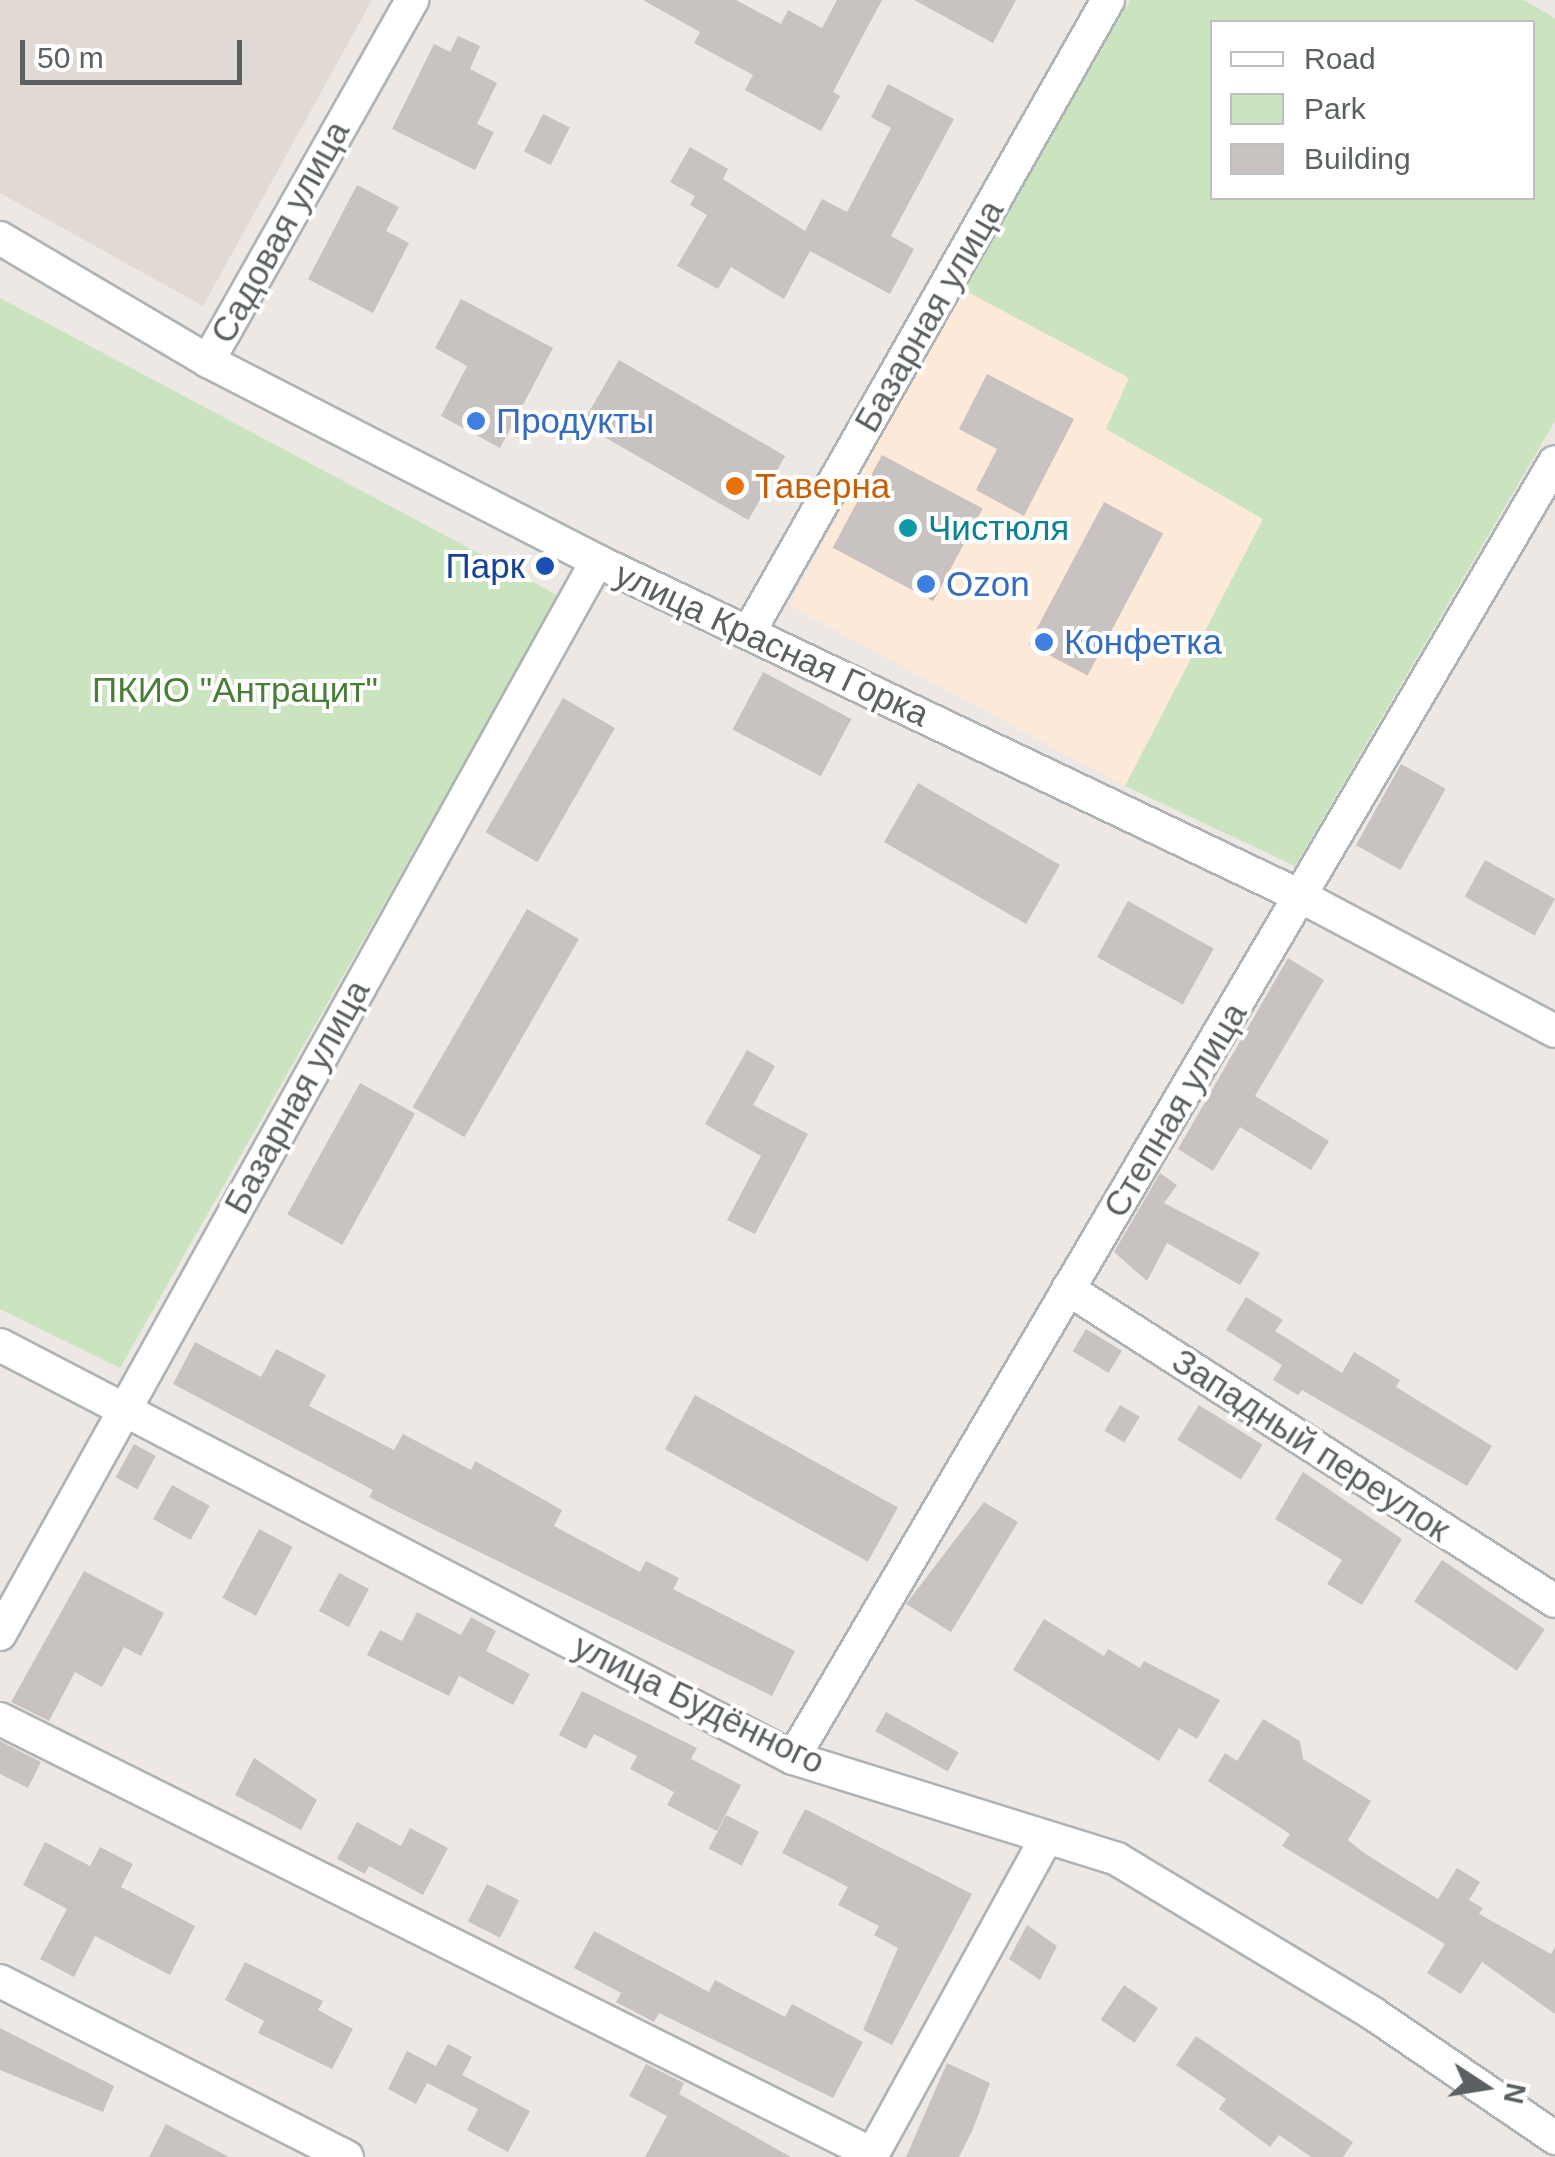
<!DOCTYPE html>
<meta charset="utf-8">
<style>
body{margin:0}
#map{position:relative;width:1555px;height:2157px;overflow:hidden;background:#ede8e3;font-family:Helvetica,sans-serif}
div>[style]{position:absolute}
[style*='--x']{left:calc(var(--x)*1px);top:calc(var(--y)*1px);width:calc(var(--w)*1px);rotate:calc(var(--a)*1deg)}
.commercial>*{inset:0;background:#fce9d8}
.education>*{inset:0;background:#e0d9d4}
.green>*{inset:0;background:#cbe4c0}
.building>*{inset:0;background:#c8c3c0;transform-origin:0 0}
.roads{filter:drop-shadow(2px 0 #aeb3b5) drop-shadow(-2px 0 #aeb3b5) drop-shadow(0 2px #aeb3b5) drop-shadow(0 -2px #aeb3b5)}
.minor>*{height:32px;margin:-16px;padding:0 16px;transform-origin:16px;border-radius:16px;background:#fff}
.dots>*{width:28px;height:28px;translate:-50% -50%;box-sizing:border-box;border:5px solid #fff;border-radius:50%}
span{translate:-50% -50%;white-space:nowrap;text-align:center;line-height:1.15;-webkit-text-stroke:8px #fff;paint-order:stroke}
.street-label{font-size:35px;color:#5b6163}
.shop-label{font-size:35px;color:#366cbe}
.left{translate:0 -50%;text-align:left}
.food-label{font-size:35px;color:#c56008}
.culture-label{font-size:35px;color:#0d838f}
.transit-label{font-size:35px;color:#164399}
.right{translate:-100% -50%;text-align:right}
.park-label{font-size:35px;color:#497e37}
.legend{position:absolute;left:1210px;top:20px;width:325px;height:180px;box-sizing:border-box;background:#fff;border:2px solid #bdc0c1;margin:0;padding:12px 18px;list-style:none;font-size:30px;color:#5b6163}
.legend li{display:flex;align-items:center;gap:20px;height:50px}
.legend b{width:50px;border:2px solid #bdc0c1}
.north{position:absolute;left:1435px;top:2037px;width:100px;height:100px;-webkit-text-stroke:8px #fff;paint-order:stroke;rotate:102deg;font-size:28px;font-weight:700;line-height:40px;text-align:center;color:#5b6163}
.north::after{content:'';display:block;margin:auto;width:35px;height:45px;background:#5b6163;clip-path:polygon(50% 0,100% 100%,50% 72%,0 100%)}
.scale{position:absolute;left:20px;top:40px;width:222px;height:45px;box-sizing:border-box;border:5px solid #5b6163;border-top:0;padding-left:12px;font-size:30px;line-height:35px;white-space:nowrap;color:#5b6163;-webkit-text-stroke:8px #fff;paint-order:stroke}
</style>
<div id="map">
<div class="commercial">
<i style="clip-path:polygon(962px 289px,1129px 378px,1106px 429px,1264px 519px,1125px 786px,789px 605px)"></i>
</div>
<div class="education">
<i style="clip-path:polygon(0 0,372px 0,203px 306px,0 193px)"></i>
</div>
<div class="green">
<i style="clip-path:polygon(evenodd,1130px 0,1523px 0,1555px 18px,1555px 421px,1295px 866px,1125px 786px,1263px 519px,1106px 429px,1129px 378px,962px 289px,1130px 0,1212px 22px,1532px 22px,1532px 198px,1212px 198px,1212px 22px)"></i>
<i style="clip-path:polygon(0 298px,559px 596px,120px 1368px,0 1309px)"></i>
</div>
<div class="building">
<i style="clip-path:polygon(643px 0,736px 0,781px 24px,788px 10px,822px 28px,837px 0,882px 0,833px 92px,840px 96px,821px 131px,745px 90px,753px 75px,694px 43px,700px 32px)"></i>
<i style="clip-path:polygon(914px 0,1016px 0,993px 43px)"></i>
<i style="clip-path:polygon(458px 36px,480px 46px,470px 69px,497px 83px,477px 124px,494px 132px,475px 170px,392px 129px,434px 44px,450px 52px)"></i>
<i style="clip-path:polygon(888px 84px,954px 119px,891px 236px,914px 249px,890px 294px,810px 251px,784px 299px,731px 267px,718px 289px,677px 266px,707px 215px,690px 205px,695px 196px,670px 182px,690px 147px,728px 169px,723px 179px,805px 231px,822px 199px,847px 212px,891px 128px,871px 117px)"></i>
<i style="left:543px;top:114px;width:30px;height:42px;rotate:27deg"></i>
<i style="clip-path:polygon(357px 185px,399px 207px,386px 231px,409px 243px,373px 313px,308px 279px)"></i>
<i style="clip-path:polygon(461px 299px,553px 348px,500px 448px,441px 416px,467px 366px,435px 348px)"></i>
<i style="left:619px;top:360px;width:192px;height:74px;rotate:30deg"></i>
<i style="clip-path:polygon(987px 374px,1074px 419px,1024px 516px,976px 490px,997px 449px,959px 429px)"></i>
<i style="left:882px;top:455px;width:114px;height:105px;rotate:28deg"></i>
<i style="left:1104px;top:502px;width:67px;height:161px;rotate:28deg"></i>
<i style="left:763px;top:672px;width:100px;height:65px;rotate:28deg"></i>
<i style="left:563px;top:698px;width:60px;height:155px;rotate:30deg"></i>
<i style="left:1401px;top:764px;width:51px;height:93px;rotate:29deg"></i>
<i style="left:918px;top:783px;width:164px;height:68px;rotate:30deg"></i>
<i style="left:1485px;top:860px;width:80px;height:42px;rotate:29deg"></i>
<i style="left:1128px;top:901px;width:98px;height:64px;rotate:29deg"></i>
<i style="left:527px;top:909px;width:60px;height:229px;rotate:30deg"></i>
<i style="clip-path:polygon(1288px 958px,1324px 980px,1255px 1096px,1329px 1141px,1311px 1170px,1240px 1127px,1213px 1171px,1178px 1149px)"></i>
<i style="clip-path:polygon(747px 1050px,775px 1066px,753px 1105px,808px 1134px,755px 1234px,727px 1220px,761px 1156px,705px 1124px)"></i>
<i style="left:360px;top:1083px;width:63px;height:150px;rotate:29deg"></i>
<i style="clip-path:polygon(1160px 1173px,1177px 1185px,1164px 1203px,1260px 1253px,1240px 1285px,1167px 1243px,1147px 1281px,1114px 1252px)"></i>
<i style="clip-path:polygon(1246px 1297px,1283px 1320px,1275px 1331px,1342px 1373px,1354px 1352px,1400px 1380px,1396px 1387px,1492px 1446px,1467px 1486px,1302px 1390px,1298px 1395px,1273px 1380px,1282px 1365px,1226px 1330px)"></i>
<i style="left:1086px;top:1329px;width:42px;height:26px;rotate:31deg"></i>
<i style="clip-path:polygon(195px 1342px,261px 1377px,276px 1349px,326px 1375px,309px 1406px,394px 1450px,403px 1434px,471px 1470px,475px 1461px,562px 1510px,554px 1526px,640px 1572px,646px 1561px,679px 1578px,673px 1589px,795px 1651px,772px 1696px,402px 1514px,369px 1497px,373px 1490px,173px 1384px)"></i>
<i style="left:695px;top:1395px;width:232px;height:62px;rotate:29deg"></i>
<i style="left:1120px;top:1405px;width:23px;height:30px;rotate:31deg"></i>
<i style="left:1199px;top:1405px;width:75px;height:41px;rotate:32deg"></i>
<i style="left:134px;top:1444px;width:25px;height:38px;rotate:29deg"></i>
<i style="clip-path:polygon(1303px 1472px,1402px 1539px,1362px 1605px,1327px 1584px,1342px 1560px,1275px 1519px)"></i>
<i style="left:172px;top:1485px;width:43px;height:39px;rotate:29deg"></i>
<i style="clip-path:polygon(984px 1502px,1018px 1522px,951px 1632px,906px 1604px)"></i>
<i style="left:259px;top:1529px;width:38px;height:78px;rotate:28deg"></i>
<i style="left:1442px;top:1560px;width:124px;height:50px;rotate:34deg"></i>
<i style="clip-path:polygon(84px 1571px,164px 1613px,141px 1656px,124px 1647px,102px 1687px,75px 1672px,49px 1721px,11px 1702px)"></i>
<i style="left:339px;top:1573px;width:34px;height:43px;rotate:28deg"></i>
<i style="clip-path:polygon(417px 1612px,461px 1635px,471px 1617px,496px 1631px,486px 1651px,530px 1674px,513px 1705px,459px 1676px,449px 1696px,367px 1655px,380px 1630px,402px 1641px)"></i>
<i style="clip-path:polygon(1044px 1619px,1104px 1656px,1108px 1649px,1140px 1668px,1144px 1661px,1220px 1700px,1197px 1739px,1179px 1728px,1159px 1761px,1013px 1670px)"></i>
<i style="clip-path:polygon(582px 1691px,697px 1748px,691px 1759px,741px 1785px,717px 1831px,667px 1805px,674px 1792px,630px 1769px,637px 1756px,594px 1734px,586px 1749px,559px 1735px)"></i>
<i style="left:886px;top:1712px;width:83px;height:22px;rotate:29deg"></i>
<i style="clip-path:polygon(1263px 1719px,1300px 1741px,1303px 1759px,1371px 1801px,1348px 1840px,1364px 1853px,1438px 1899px,1457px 1868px,1480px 1882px,1469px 1900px,1483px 1908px,1479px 1914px,1551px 1954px,1555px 1947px,1555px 2014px,1482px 1962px,1461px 1994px,1427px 1973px,1445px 1944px,1282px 1846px,1290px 1834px,1208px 1781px,1225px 1753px,1237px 1761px)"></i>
<i style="clip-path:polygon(0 1741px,41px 1762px,28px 1788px,0 1774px)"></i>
<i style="clip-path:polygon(254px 1758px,317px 1800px,301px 1830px,235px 1795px)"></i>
<i style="clip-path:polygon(805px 1809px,972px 1894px,892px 2045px,863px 2030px,898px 1948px,874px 1935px,879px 1926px,838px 1905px,848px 1887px,782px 1853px)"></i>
<i style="left:726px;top:1815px;width:37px;height:38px;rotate:27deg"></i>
<i style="clip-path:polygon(357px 1822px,401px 1846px,410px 1828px,448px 1848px,423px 1895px,369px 1866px,365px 1874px,337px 1859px)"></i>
<i style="clip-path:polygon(45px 1842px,90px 1866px,100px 1847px,133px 1864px,121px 1887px,195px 1926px,170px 1975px,95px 1936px,74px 1977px,40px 1959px,67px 1909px,23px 1885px)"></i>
<i style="left:487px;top:1884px;width:36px;height:42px;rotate:27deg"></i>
<i style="clip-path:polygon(1027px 1925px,1057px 1946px,1040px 1980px,1009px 1959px)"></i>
<i style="clip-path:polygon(594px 1931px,709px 1992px,715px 1980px,785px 2017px,792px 2004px,863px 2042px,833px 2098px,659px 2013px,654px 2022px,616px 2002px,621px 1993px,574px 1968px)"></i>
<i style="clip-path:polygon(245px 1962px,323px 2001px,318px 2010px,353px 2029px,332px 2069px,258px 2033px,264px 2021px,225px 2000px)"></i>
<i style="left:1124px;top:1985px;width:41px;height:42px;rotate:34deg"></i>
<i style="clip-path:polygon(0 2028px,114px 2086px,103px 2112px,0 2070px)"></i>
<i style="clip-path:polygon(1196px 2036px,1353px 2142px,1343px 2157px,1311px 2157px,1279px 2135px,1270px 2147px,1219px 2109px,1226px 2099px,1176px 2065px)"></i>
<i style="clip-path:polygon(448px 2044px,472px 2057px,462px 2075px,530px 2111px,508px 2152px,467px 2130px,478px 2109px,427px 2083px,416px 2104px,388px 2089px,407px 2051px,436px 2066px)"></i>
<i style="clip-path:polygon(947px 2063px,990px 2083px,973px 2129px,959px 2157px,906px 2157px)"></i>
<i style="clip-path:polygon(646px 2064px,684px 2083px,679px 2094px,791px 2157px,645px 2157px,667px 2116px,629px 2096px)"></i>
<i style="clip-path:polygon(166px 2124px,229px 2157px,149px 2157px)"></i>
</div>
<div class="roads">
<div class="minor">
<i style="--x:0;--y:238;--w:242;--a:30.6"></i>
<i style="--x:208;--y:361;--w:437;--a:27.2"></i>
<i style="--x:597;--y:561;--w:781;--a:25.48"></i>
<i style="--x:1302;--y:897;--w:286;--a:27.9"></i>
<i style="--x:208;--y:361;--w:415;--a:-60.5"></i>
<i style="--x:749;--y:632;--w:727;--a:-60.4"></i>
<i style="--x:1068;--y:1289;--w:578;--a:32.65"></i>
<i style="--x:0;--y:1345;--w:894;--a:27.51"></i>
<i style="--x:793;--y:1758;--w:339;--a:17.3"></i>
<i style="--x:1117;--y:1859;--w:298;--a:31.1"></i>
<i style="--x:1372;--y:2013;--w:222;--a:34.3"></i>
<i style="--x:0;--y:1634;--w:1228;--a:-60.91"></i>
<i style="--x:0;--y:1719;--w:974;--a:26.51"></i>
<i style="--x:793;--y:1758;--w:1503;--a:-59.55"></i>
<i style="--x:0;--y:1981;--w:389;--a:26.9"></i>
<i style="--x:871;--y:2157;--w:361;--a:-61.2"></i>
</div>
</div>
<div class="dots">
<i style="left:476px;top:421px;background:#3f7fe0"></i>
<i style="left:735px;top:486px;background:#e8710a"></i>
<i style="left:908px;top:528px;background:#0f9aa8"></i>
<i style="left:545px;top:566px;background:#1a4fb4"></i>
<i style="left:926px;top:584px;background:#3f7fe0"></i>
<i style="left:1044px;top:642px;background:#3f7fe0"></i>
</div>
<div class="street-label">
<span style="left:280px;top:232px;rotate:-61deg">Садовая улица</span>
<span style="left:929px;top:316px;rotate:-60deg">Базарная улица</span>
<span style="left:772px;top:644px;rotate:25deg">улица Красная Горка</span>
<span style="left:297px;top:1097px;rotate:-61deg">Базарная улица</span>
<span style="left:1175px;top:1110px;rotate:-59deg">Степная улица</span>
<span style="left:1311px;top:1445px;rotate:33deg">Западный переулок</span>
<span style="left:699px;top:1704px;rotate:26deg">улица Будённого</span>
</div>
<div class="shop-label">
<span class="left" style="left:496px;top:421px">Продукты</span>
<span class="left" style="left:946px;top:584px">Ozon</span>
<span class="left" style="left:1064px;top:642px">Конфетка</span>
</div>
<div class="food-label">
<span class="left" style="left:755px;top:486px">Таверна</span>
</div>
<div class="culture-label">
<span class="left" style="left:928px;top:528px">Чистюля</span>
</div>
<div class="transit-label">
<span class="right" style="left:525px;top:566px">Парк</span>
</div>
<div class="park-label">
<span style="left:235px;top:690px">ПКИО "Антрацит"</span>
</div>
<ul class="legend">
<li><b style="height:12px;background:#fff"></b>Road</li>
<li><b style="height:28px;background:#cbe4c0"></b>Park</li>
<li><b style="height:28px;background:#c8c3c0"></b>Building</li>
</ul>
<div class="north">N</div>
<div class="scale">50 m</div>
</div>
